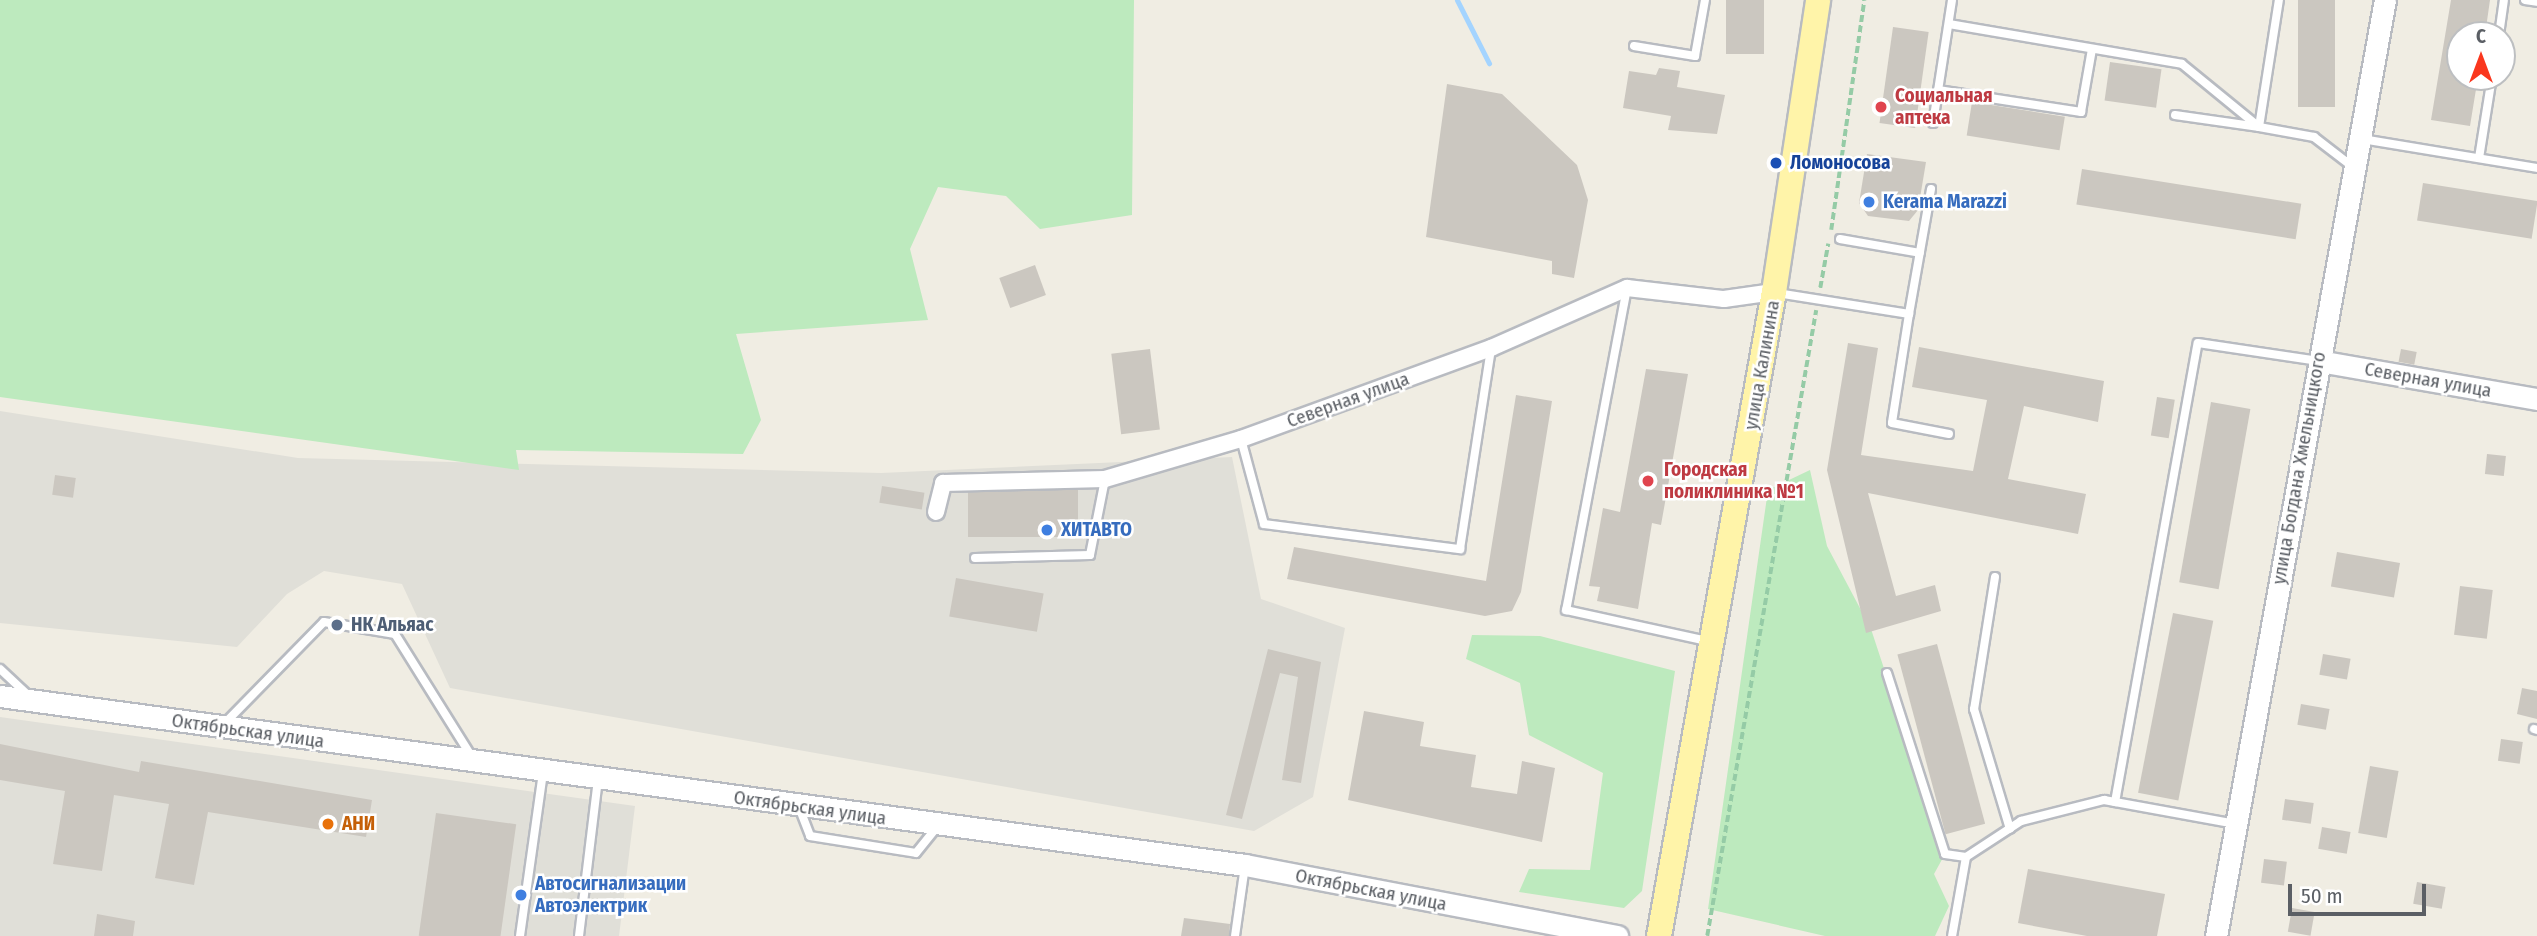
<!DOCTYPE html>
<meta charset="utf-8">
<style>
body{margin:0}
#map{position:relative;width:2537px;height:936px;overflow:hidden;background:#f0ede3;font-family:"Fira Sans Condensed",sans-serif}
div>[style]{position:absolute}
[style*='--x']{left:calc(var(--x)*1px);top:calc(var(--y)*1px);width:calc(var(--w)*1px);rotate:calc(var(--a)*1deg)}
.industrial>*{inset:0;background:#e0dfd8}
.green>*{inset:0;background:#bdeabe}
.stream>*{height:5px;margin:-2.5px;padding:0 2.5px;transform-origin:2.5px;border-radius:2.5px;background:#a4d4ff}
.building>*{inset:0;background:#cbc7c0;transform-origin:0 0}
.path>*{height:3.5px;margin-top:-1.75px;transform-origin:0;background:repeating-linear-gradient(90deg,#95cba6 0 7px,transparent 0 10.5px)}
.roads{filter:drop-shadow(2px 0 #b8bbc1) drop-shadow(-2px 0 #b8bbc1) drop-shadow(0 2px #b8bbc1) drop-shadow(0 -2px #b8bbc1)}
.lane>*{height:8px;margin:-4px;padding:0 4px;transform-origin:4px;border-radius:4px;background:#fff}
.street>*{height:16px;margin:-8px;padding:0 8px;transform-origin:8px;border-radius:8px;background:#fff}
.secondary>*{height:21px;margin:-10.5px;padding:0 10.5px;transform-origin:10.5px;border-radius:10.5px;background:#fff}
.primary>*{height:24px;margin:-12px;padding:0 12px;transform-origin:12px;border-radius:12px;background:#fff4a9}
.dots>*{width:19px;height:19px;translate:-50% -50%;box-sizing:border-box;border:4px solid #fff;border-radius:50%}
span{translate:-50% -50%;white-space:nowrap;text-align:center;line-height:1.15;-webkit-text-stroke:5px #fff;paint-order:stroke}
.health-label{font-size:19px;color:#be3a42;font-weight:700}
.left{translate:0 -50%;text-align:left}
.transit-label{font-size:19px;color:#164399;font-weight:700}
.shop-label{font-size:19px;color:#366cbe;font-weight:700}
.street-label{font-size:19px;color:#5b5f65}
.service-label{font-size:19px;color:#4e5e75;font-weight:700}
.food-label{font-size:19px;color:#c56008;font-weight:700}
.north{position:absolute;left:2446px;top:21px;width:70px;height:70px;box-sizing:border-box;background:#fff;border:2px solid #bdbfc1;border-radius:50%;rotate:0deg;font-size:19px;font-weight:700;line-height:28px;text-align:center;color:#5b5f65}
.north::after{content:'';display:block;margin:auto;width:24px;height:32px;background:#fa371e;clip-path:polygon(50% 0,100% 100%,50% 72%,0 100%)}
.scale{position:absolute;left:2288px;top:884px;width:138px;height:32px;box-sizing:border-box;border:4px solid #5b5f65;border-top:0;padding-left:9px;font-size:21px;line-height:24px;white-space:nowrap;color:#5b5f65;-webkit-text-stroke:5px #fff;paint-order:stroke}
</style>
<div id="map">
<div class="industrial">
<i style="clip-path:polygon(0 411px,298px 458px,881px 473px,1232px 457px,1261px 599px,1345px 628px,1313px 797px,1254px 831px,450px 688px,402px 584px,324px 571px,287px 594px,237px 647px,0 623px)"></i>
<i style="clip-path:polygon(0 717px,635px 806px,619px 936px,0 936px)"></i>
</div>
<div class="green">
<i style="clip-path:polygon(0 0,1134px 0,1132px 215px,1040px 229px,1006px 196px,938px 187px,910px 249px,928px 320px,736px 334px,761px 420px,743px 454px,516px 450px,519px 470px,0 397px)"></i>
<i style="clip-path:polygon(1810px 470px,1827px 546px,1871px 629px,1945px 854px,1934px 874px,1949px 906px,1935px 936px,1825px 936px,1708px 909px,1768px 490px)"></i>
<i style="clip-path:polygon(1472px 635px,1540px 636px,1675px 671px,1642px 891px,1624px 908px,1519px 892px,1529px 869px,1590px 870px,1603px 773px,1529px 735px,1520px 683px,1466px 659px)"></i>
</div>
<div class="stream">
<i style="--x:1457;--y:0;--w:71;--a:63.1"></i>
</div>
<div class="building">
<i style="left:1726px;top:0;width:38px;height:54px"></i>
<i style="left:2298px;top:0;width:37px;height:107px"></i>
<i style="clip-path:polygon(2451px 0,2490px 0,2485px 35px,2460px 35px,2460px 77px,2478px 77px,2470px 126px,2431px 120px)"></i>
<i style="left:1893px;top:27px;width:36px;height:97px;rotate:8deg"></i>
<i style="left:2110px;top:62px;width:52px;height:39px;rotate:8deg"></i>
<i style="clip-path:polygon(1659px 68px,1680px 71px,1677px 87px,1725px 95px,1717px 134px,1668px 130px,1671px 116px,1623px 108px,1629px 71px,1656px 75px)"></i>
<i style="clip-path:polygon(1447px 84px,1502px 94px,1577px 165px,1588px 200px,1574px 278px,1552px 274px,1552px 261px,1426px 237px)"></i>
<i style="left:1972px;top:102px;width:94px;height:34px;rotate:9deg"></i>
<i style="clip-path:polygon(1867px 154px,1926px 162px,1918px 210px,1909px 221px,1868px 216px,1859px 203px)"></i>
<i style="left:2082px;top:169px;width:222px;height:36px;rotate:9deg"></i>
<i style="left:2423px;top:183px;width:116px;height:38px;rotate:9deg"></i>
<i style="left:1035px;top:265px;width:32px;height:38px;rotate:70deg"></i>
<i style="clip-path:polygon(1848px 343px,1878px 348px,1861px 455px,1973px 471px,1987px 400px,1912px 387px,1919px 347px,2104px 381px,2098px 422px,2024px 406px,2008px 479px,2086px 494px,2078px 534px,1868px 493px,1896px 596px,1935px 585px,1941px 611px,1866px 633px,1827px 470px)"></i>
<i style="left:1150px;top:349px;width:81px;height:39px;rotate:83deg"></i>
<i style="left:2401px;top:349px;width:16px;height:13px;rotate:11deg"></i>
<i style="clip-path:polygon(1646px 369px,1688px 374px,1661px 525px,1652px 523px,1638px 609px,1597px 601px,1600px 587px,1589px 586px,1603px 508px,1620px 512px)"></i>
<i style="clip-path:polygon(1516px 395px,1552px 401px,1521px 592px,1512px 611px,1485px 616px,1287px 579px,1294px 547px,1486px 581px)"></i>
<i style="left:2157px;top:397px;width:18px;height:39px;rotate:9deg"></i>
<i style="left:2211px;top:402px;width:40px;height:183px;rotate:10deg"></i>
<i style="left:2487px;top:454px;width:19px;height:20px;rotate:6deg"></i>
<i style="left:55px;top:475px;width:21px;height:20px;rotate:8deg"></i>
<i style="left:882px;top:486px;width:43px;height:17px;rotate:9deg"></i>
<i style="left:1078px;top:490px;width:47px;height:110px;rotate:90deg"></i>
<i style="left:2337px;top:552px;width:64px;height:35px;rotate:10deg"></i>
<i style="left:956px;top:578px;width:89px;height:39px;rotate:10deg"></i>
<i style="left:2460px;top:586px;width:33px;height:49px;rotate:7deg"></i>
<i style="left:2173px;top:613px;width:41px;height:183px;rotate:11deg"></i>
<i style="left:1937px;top:644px;width:186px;height:41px;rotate:75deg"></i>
<i style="clip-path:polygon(1268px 649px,1321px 662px,1301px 783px,1282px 780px,1298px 677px,1280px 673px,1242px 819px,1226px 815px)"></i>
<i style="left:2323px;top:654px;width:28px;height:21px;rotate:10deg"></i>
<i style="clip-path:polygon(2522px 688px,2537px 691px,2537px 719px,2517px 714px)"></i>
<i style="left:2301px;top:704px;width:29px;height:21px;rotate:10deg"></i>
<i style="clip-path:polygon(1364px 711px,1424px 722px,1420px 746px,1476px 755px,1471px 787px,1517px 794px,1522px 761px,1555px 768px,1542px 842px,1348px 800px)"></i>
<i style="left:2501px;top:739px;width:22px;height:22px;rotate:8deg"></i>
<i style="clip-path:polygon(0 744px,139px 772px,141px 761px,372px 800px,366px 837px,208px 812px,194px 885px,155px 878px,169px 804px,114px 795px,102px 871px,53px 864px,65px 791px,0 780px)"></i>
<i style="left:2370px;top:766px;width:29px;height:68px;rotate:10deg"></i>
<i style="left:2285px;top:799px;width:29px;height:21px;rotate:8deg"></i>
<i style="left:436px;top:813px;width:81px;height:124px;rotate:8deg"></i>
<i style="left:2322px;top:827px;width:29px;height:22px;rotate:10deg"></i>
<i style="left:2264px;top:859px;width:23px;height:24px;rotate:7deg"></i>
<i style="clip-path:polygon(2028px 869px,2165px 894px,2157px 936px,2087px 936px,2018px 923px)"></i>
<i style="left:2417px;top:882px;width:29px;height:22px;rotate:10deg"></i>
<i style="left:2292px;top:908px;width:23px;height:24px;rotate:10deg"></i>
<i style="clip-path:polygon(97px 914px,135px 921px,133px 936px,94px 936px)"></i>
<i style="clip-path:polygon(1184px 918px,1230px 924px,1229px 936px,1181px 936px)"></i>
</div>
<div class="path">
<i style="--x:1831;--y:230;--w:232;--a:-81.8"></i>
<i style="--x:1820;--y:288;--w:45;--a:-79.7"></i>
<i style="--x:1707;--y:936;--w:635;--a:-80.12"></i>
</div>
<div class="roads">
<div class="lane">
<i style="--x:2525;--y:0;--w:12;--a:9"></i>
<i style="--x:1949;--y:24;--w:236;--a:9.7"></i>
<i style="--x:2182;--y:64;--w:99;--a:39.3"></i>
<i style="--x:2259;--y:127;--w:56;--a:10.3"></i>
<i style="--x:2314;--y:137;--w:49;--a:37.6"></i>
<i style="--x:2499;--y:35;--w:35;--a:-82"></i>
<i style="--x:1634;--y:46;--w:62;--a:9.3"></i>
<i style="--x:1695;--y:56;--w:57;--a:-79.9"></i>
<i style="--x:1938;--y:90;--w:145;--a:8.7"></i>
<i style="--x:2081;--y:112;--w:64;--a:-80.1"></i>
<i style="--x:2175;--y:115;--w:85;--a:8.1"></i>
<i style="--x:2259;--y:127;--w:129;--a:-81.1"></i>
<i style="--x:1933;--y:123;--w:124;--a:-81.2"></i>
<i style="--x:2362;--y:139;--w:177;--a:9.4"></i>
<i style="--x:2479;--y:158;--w:82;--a:-80.9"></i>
<i style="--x:1840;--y:239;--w:81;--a:9.9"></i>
<i style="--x:1627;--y:288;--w:328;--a:100.7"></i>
<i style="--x:1566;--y:610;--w:144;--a:12.4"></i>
<i style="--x:1777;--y:293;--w:134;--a:9"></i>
<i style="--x:1909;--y:314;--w:110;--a:98.9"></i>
<i style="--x:1892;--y:423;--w:58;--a:10.9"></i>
<i style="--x:1909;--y:314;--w:127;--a:-80"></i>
<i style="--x:1241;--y:439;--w:88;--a:74.9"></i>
<i style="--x:1264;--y:524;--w:198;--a:7.3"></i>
<i style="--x:1460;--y:549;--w:203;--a:-81.2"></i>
<i style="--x:975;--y:558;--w:115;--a:-1.5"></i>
<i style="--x:1090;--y:555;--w:77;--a:-78.8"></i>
<i style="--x:1995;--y:577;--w:134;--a:99"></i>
<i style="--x:1974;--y:709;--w:125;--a:73.3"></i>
<i style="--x:0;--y:669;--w:38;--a:43"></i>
<i style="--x:1887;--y:673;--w:190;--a:72.2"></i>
<i style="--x:1945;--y:854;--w:21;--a:8"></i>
<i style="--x:1966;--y:857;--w:80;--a:100"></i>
<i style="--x:225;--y:723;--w:141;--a:-45.6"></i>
<i style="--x:324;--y:622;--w:72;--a:9.6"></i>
<i style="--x:395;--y:634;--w:145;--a:58"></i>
<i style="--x:2534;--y:729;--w:3;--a:18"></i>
<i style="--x:2115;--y:802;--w:466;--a:-79.8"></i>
<i style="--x:2198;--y:343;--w:122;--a:8.5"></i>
<i style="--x:799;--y:807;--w:31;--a:69"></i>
<i style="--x:810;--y:836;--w:107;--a:9.1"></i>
<i style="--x:916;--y:853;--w:33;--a:-51"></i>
<i style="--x:1966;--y:857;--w:66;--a:-33.2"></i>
<i style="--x:2021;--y:821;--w:86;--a:-14.2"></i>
<i style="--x:2104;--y:800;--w:134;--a:10.3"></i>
<i style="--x:520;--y:936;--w:165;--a:-82"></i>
<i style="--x:579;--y:936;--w:157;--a:-83.1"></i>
<i style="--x:1235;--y:936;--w:71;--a:-81.9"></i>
</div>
<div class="street">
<i style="--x:936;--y:512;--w:30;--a:-76"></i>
<i style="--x:943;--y:483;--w:162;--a:-1.4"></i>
<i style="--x:1105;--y:479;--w:142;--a:-16.4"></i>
<i style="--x:1241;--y:439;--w:266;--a:-20"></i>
<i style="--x:1491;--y:348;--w:149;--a:-23.8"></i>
<i style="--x:1627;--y:288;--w:98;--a:6.5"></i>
<i style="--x:1724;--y:299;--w:50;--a:-8"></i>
</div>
<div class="secondary">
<i style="--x:2319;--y:361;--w:221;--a:9.9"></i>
<i style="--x:0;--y:696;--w:1256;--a:7.73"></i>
<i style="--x:1245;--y:865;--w:379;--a:10.8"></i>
<i style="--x:2216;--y:936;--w:951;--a:-79.77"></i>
</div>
<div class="primary">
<i style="--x:1659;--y:936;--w:654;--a:-79.88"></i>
<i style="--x:1774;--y:292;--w:295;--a:-81.4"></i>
</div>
</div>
<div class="dots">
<i style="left:1881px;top:107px;background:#e0444e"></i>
<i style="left:1776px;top:163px;background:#1a4fb4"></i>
<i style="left:1869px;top:202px;background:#3f7fe0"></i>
<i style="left:1648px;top:481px;background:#e0444e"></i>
<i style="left:1047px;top:530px;background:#3f7fe0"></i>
<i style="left:337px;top:625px;background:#5c6f8a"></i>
<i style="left:328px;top:824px;background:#e8710a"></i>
<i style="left:521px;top:895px;background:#3f7fe0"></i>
</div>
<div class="health-label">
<span class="left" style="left:1895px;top:107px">Социальная<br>аптека</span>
<span class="left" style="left:1664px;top:481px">Городская<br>поликлиника №1</span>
</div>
<div class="transit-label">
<span class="left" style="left:1790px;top:163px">Ломоносова</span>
</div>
<div class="shop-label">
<span class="left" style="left:1883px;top:202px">Kerama Marazzi</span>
<span class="left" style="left:1061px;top:530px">ХИТАВТО</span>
<span class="left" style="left:535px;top:895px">Автосигнализации<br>Автоэлектрик</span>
</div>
<div class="street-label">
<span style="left:1762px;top:365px;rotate:-80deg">улица Калинина</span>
<span style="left:2428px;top:380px;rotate:10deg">Северная улица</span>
<span style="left:1348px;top:400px;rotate:-20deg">Северная улица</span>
<span style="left:2299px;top:468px;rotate:-80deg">улица Богдана Хмельницкого</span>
<span style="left:248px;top:731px;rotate:8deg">Октябрьская улица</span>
<span style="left:810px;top:808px;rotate:8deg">Октябрьская улица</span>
<span style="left:1371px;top:890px;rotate:11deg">Октябрьская улица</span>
</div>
<div class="service-label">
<span class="left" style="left:351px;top:625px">НК Альяас</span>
</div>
<div class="food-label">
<span class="left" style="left:342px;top:824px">АНИ</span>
</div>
<div class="north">С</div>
<div class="scale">50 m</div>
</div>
